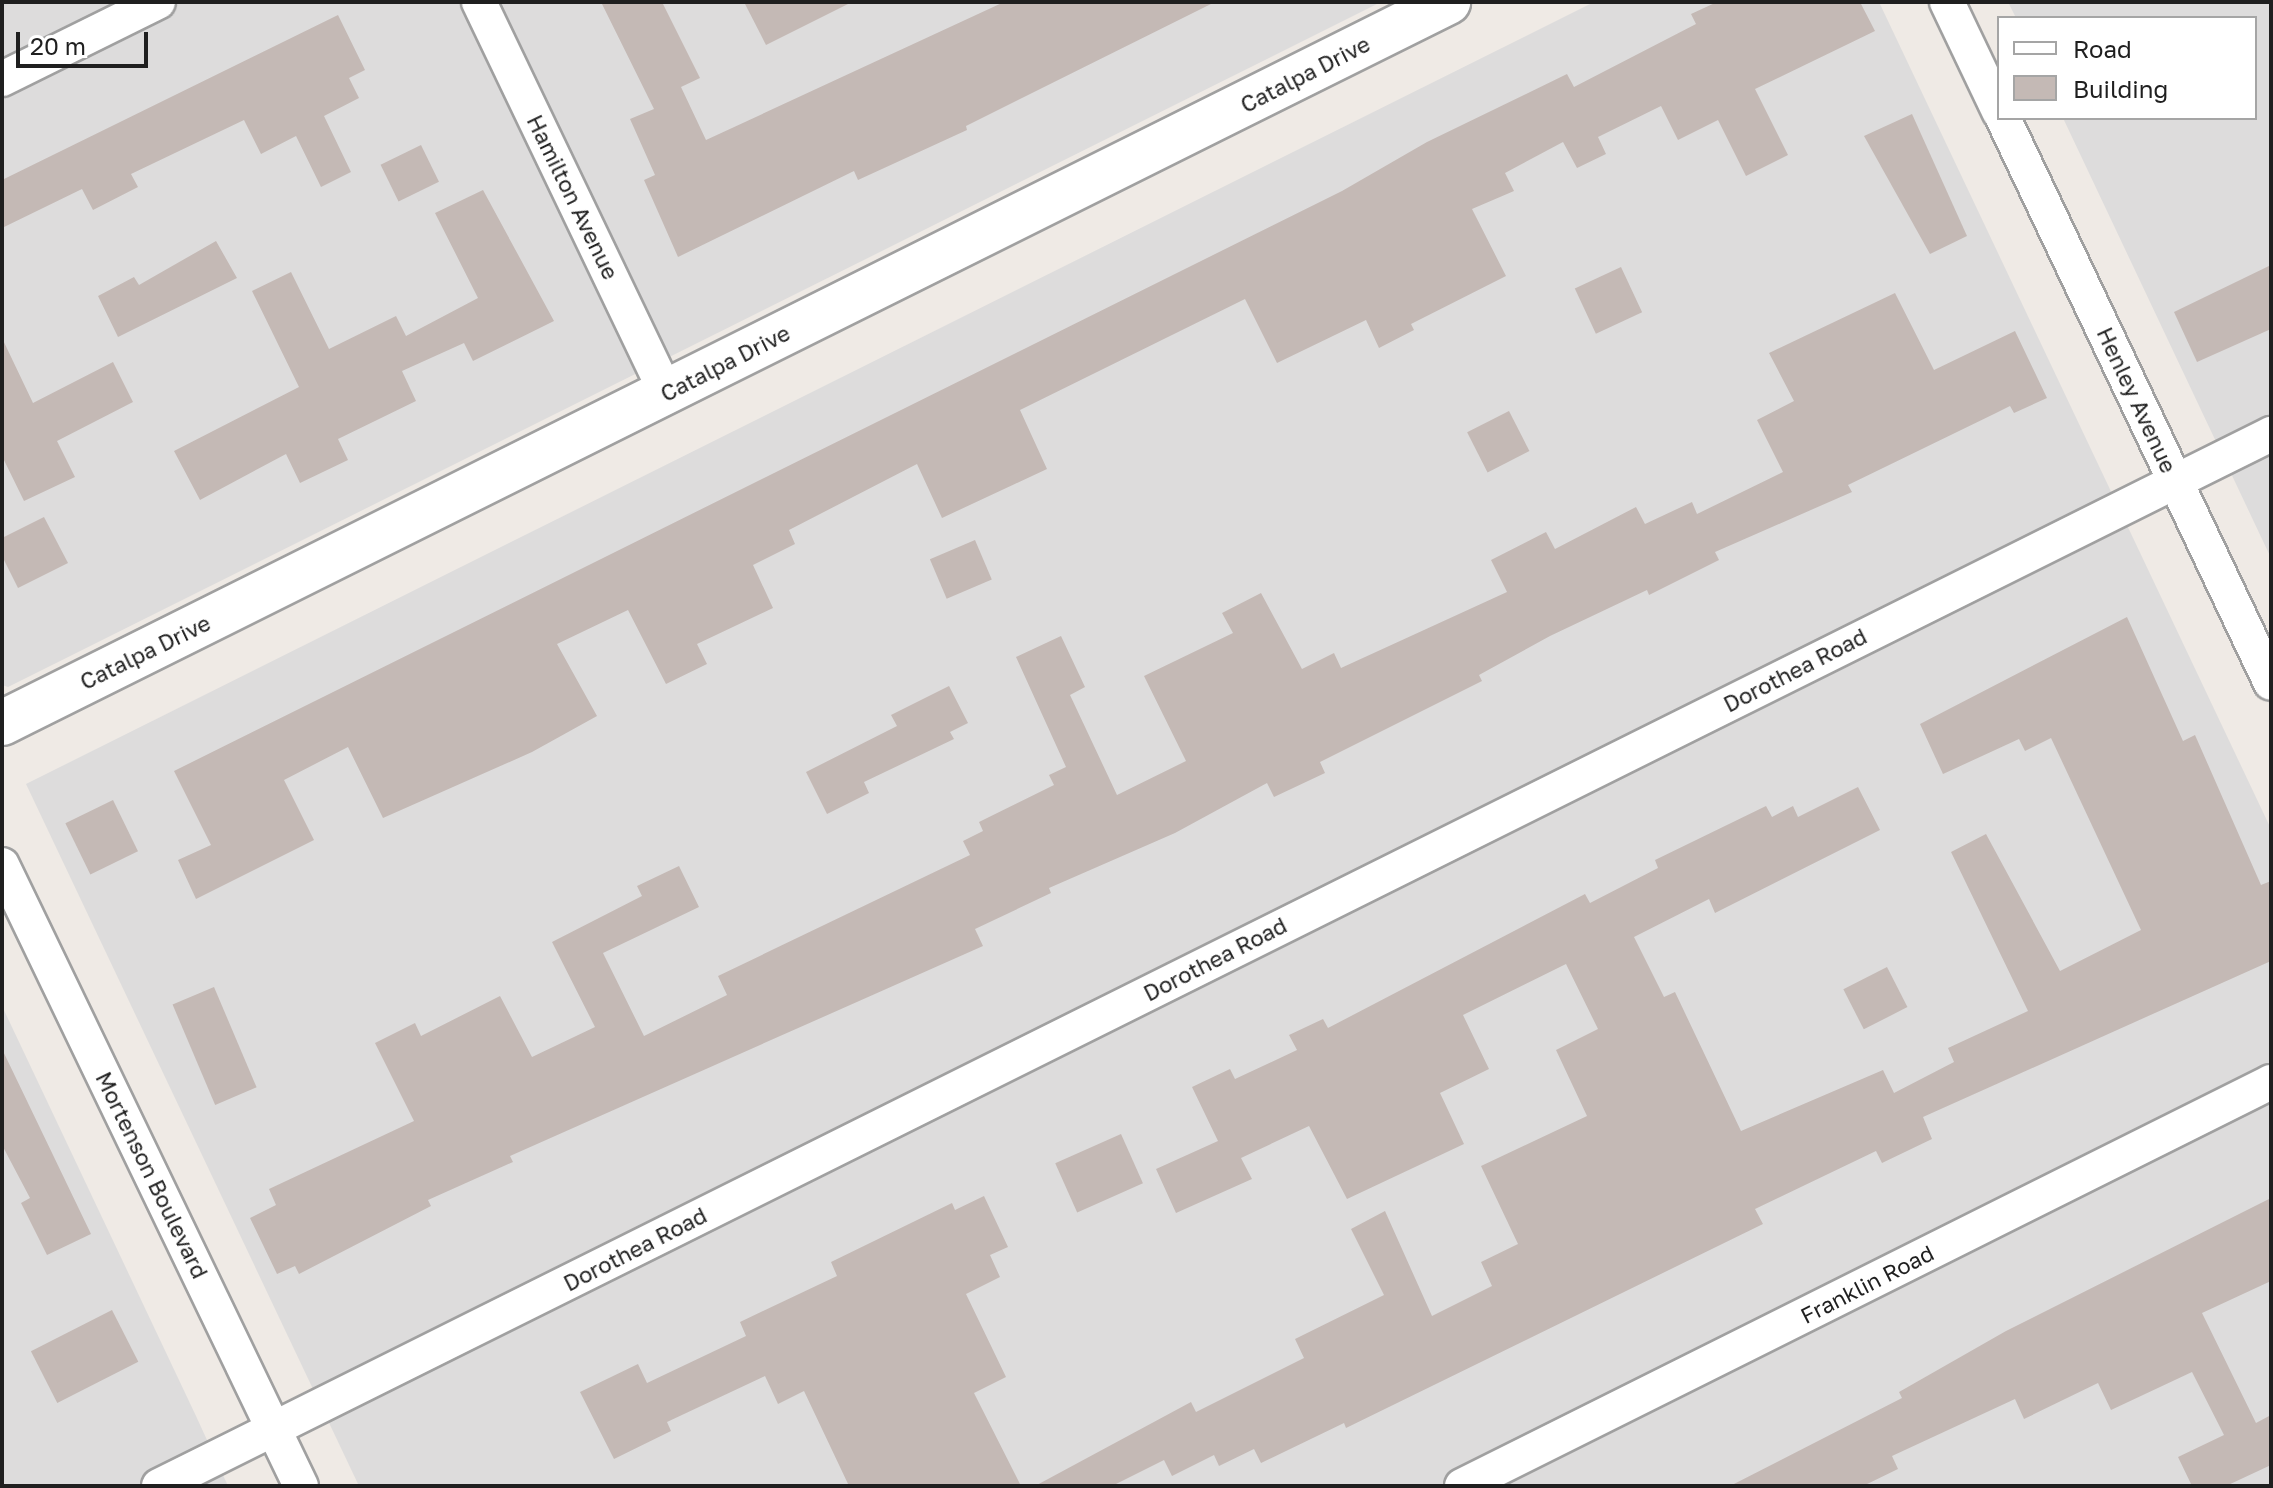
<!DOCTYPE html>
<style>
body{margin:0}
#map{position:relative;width:2273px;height:1488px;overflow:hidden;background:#efeae5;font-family:"Golos Text",sans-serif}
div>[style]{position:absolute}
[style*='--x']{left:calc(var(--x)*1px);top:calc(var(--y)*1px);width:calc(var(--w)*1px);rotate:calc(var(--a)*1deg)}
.residential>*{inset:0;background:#dddcdc}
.building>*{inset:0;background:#c4b9b5;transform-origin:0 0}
.roads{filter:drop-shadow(2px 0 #a0a0a0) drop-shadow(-2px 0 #a0a0a0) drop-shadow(0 2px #a0a0a0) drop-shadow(0 -2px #a0a0a0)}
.minor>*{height:34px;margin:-17px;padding:0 17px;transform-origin:17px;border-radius:17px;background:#fff}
.tertiary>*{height:44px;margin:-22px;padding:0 22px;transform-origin:22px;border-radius:22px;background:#fff}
span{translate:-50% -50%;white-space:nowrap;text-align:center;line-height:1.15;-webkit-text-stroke:6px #fff;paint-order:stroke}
.street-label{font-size:22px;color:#1f1f1f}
.frame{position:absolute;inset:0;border:4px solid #1f1f1f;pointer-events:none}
.legend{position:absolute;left:1997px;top:16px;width:260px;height:104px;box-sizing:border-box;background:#fff;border:2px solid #a5a5a5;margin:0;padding:10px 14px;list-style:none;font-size:24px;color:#1f1f1f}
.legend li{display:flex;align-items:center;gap:16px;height:40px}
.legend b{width:40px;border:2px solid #a5a5a5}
.scale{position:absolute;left:16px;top:32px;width:132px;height:36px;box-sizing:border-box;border:4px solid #1f1f1f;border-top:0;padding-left:10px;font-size:24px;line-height:28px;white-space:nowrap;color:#1f1f1f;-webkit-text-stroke:6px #fff;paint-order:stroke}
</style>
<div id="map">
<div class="residential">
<i style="clip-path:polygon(2px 2px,1381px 2px,8px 687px,2px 685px)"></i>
<i style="clip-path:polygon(1594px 2px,1879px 2px,2271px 829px,2271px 1486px,359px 1486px,26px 784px)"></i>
<i style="clip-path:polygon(2008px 2px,2271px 2px,2271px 558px,2063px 118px,2255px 118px,2255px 18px,2016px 18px)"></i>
<i style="clip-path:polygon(2px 1006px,196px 1416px,228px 1486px,2px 1486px)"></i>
</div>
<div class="building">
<i style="clip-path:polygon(601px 2px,662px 2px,700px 78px,681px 87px,706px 140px,1004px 2px,1215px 2px,966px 126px,967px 130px,858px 180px,854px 171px,678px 257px,644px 180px,655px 175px,630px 119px,654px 109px)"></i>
<i style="clip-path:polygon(744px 2px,852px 2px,766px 45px)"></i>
<i style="clip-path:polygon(1717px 2px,1860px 2px,1875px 31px,1755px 89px,1788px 155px,1746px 176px,1718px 120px,1678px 140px,1661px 106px,1598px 137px,1606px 154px,1577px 168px,1563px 142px,1505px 173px,1514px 191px,1472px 209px,1506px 276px,1411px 324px,1414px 330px,1379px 348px,1366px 320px,1277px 363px,1245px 299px,1020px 410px,1047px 469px,942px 518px,917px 464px,789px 530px,795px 544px,753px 565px,773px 608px,697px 644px,707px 664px,666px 684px,628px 610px,557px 644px,597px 716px,532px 752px,383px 818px,348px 747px,284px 780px,314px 840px,196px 899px,178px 860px,211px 845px,174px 771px,1342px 191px,1427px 142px,1567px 74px,1574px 87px,1696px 24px,1691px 14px)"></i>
<i style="clip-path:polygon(338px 15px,365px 70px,349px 78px,359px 98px,324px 116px,351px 172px,321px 187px,296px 136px,261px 154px,244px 120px,131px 174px,138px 187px,93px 210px,82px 189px,2px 228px,2px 180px)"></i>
<i style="clip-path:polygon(1912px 114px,1967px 236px,1930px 254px,1864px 136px)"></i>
<i style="left:421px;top:145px;width:41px;height:45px;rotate:64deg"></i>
<i style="clip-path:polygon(483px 190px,554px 321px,473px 361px,464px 343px,402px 371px,416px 401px,338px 439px,348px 460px,300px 483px,286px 454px,200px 500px,174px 451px,299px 387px,252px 291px,291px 272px,329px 349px,396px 316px,406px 336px,478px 298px,435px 213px)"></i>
<i style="clip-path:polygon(216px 241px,237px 278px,118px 337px,98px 296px,134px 277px,139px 285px)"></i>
<i style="clip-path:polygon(2271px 265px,2271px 329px,2197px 362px,2174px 312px)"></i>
<i style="left:1621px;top:267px;width:50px;height:51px;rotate:65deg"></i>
<i style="clip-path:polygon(1895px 293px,1934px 370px,2015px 331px,2047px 398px,2014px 413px,2010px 406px,1994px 414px,1848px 485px,1852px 492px,1715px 552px,1719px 560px,1649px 595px,1647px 590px,1550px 636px,1479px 675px,1482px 681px,1320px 762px,1325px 773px,1274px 797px,1267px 783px,1175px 833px,1049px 888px,1051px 893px,975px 929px,983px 946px,510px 1156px,513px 1162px,428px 1200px,431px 1206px,299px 1274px,295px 1266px,277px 1274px,250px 1218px,276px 1205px,269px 1189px,414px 1121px,375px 1043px,415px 1023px,421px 1036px,500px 996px,532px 1057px,595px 1027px,552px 942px,642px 896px,637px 886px,679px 866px,699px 907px,603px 953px,644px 1036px,727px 995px,718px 976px,970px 855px,963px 841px,983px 831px,979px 822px,1054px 785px,1049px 775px,1066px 767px,1016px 657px,1061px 636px,1085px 687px,1070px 695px,1117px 795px,1186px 761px,1144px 676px,1233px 633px,1222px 613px,1261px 593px,1302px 669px,1334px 653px,1341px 668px,1507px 592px,1491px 560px,1546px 532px,1555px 549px,1636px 507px,1645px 524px,1692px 502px,1697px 514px,1783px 472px,1757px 420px,1794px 401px,1769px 353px)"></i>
<i style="clip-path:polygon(2px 338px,33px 403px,113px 362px,133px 402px,57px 441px,75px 477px,24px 501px,2px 456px)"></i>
<i style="left:1509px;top:411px;width:45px;height:47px;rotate:63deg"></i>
<i style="clip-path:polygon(44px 517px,68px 563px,18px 588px,2px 556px,2px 538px)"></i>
<i style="left:975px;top:540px;width:43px;height:49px;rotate:67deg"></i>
<i style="clip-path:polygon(2127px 617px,2183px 741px,2195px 735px,2261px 885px,2271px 881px,2271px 961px,1923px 1117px,1932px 1139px,1882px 1163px,1876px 1151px,1755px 1209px,1763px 1224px,1346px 1428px,1344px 1423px,1261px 1463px,1254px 1449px,1219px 1466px,1214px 1455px,1172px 1476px,1164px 1460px,1112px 1486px,1035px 1486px,1191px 1402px,1196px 1412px,1304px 1358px,1295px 1339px,1384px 1295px,1351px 1229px,1385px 1211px,1432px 1316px,1492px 1286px,1481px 1262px,1518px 1244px,1481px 1166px,1587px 1116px,1556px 1050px,1598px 1029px,1566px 964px,1463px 1015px,1489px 1069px,1440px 1093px,1464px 1144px,1347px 1199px,1309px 1126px,1241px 1158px,1252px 1179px,1176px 1213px,1156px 1169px,1218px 1141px,1192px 1087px,1230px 1069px,1235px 1079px,1297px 1050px,1289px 1035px,1323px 1019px,1328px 1028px,1585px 894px,1590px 903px,1658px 868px,1655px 860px,1766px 806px,1772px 817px,1793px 806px,1798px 817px,1858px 787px,1880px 830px,1715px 913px,1709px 899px,1634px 937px,1664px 997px,1675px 992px,1741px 1131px,1883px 1070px,1894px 1093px,1954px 1062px,1948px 1048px,2028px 1011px,1951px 852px,1986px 834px,2060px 971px,2141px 930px,2051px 738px,2025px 751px,2019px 739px,1943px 774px,1920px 724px)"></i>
<i style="clip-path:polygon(949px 686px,968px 723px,950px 732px,954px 739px,864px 782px,869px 793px,827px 814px,806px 772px,897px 726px,891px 715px)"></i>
<i style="left:113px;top:800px;width:57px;height:53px;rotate:64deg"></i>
<i style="left:1887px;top:967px;width:45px;height:49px;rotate:63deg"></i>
<i style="left:214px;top:987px;width:109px;height:45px;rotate:67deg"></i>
<i style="clip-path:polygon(2px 1049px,91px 1234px,47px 1255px,21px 1203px,30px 1198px,2px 1145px)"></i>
<i style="left:1121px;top:1134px;width:54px;height:72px;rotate:66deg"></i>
<i style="clip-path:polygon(984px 1196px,1008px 1247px,990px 1255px,1000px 1277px,966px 1294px,1006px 1377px,974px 1393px,1021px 1486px,849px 1486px,804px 1391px,778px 1404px,765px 1376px,667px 1422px,671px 1431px,614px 1459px,580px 1392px,638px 1364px,647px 1383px,746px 1336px,740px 1322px,837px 1276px,831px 1262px,952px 1203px,955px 1210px)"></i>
<i style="clip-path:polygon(2271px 1198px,2271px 1281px,2202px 1313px,2256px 1423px,2271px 1415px,2271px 1465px,2226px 1486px,2192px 1486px,2178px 1457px,2224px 1435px,2192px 1372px,2111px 1410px,2098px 1383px,2024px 1419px,2015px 1399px,1892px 1456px,1898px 1469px,1863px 1486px,1730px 1486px,1902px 1398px,1899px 1392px,2006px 1331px)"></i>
<i style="left:112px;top:1310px;width:58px;height:91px;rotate:63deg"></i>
</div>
<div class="roads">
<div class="minor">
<i style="--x:479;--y:2;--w:433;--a:64.4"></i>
<i style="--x:1947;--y:2;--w:121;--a:64.5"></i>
<i style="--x:2;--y:79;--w:174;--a:-26.3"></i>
<i style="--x:2003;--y:118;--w:625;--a:64.62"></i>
<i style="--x:2;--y:865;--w:689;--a:64.29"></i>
<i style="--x:159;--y:1486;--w:2360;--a:-26.48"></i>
<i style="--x:1462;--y:1486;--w:904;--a:-26.54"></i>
</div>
<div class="tertiary">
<i style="--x:2;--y:723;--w:1616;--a:-26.5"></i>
</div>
</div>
<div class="street-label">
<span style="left:1305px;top:74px;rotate:-27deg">Catalpa Drive</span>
<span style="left:573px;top:197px;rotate:64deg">Hamilton Avenue</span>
<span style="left:725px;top:363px;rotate:-27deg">Catalpa Drive</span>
<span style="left:2137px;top:400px;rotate:65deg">Henley Avenue</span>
<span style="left:145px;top:652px;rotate:-26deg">Catalpa Drive</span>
<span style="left:1795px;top:670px;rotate:-27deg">Dorothea Road</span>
<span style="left:1215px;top:959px;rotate:-27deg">Dorothea Road</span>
<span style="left:152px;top:1175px;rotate:64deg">Mortenson Boulevard</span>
<span style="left:635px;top:1249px;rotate:-27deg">Dorothea Road</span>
<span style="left:1867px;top:1284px;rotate:-27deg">Franklin Road</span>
</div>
<div class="frame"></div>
<ul class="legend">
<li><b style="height:10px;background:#fff"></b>Road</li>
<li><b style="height:22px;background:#c4b9b5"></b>Building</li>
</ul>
<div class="scale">20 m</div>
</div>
